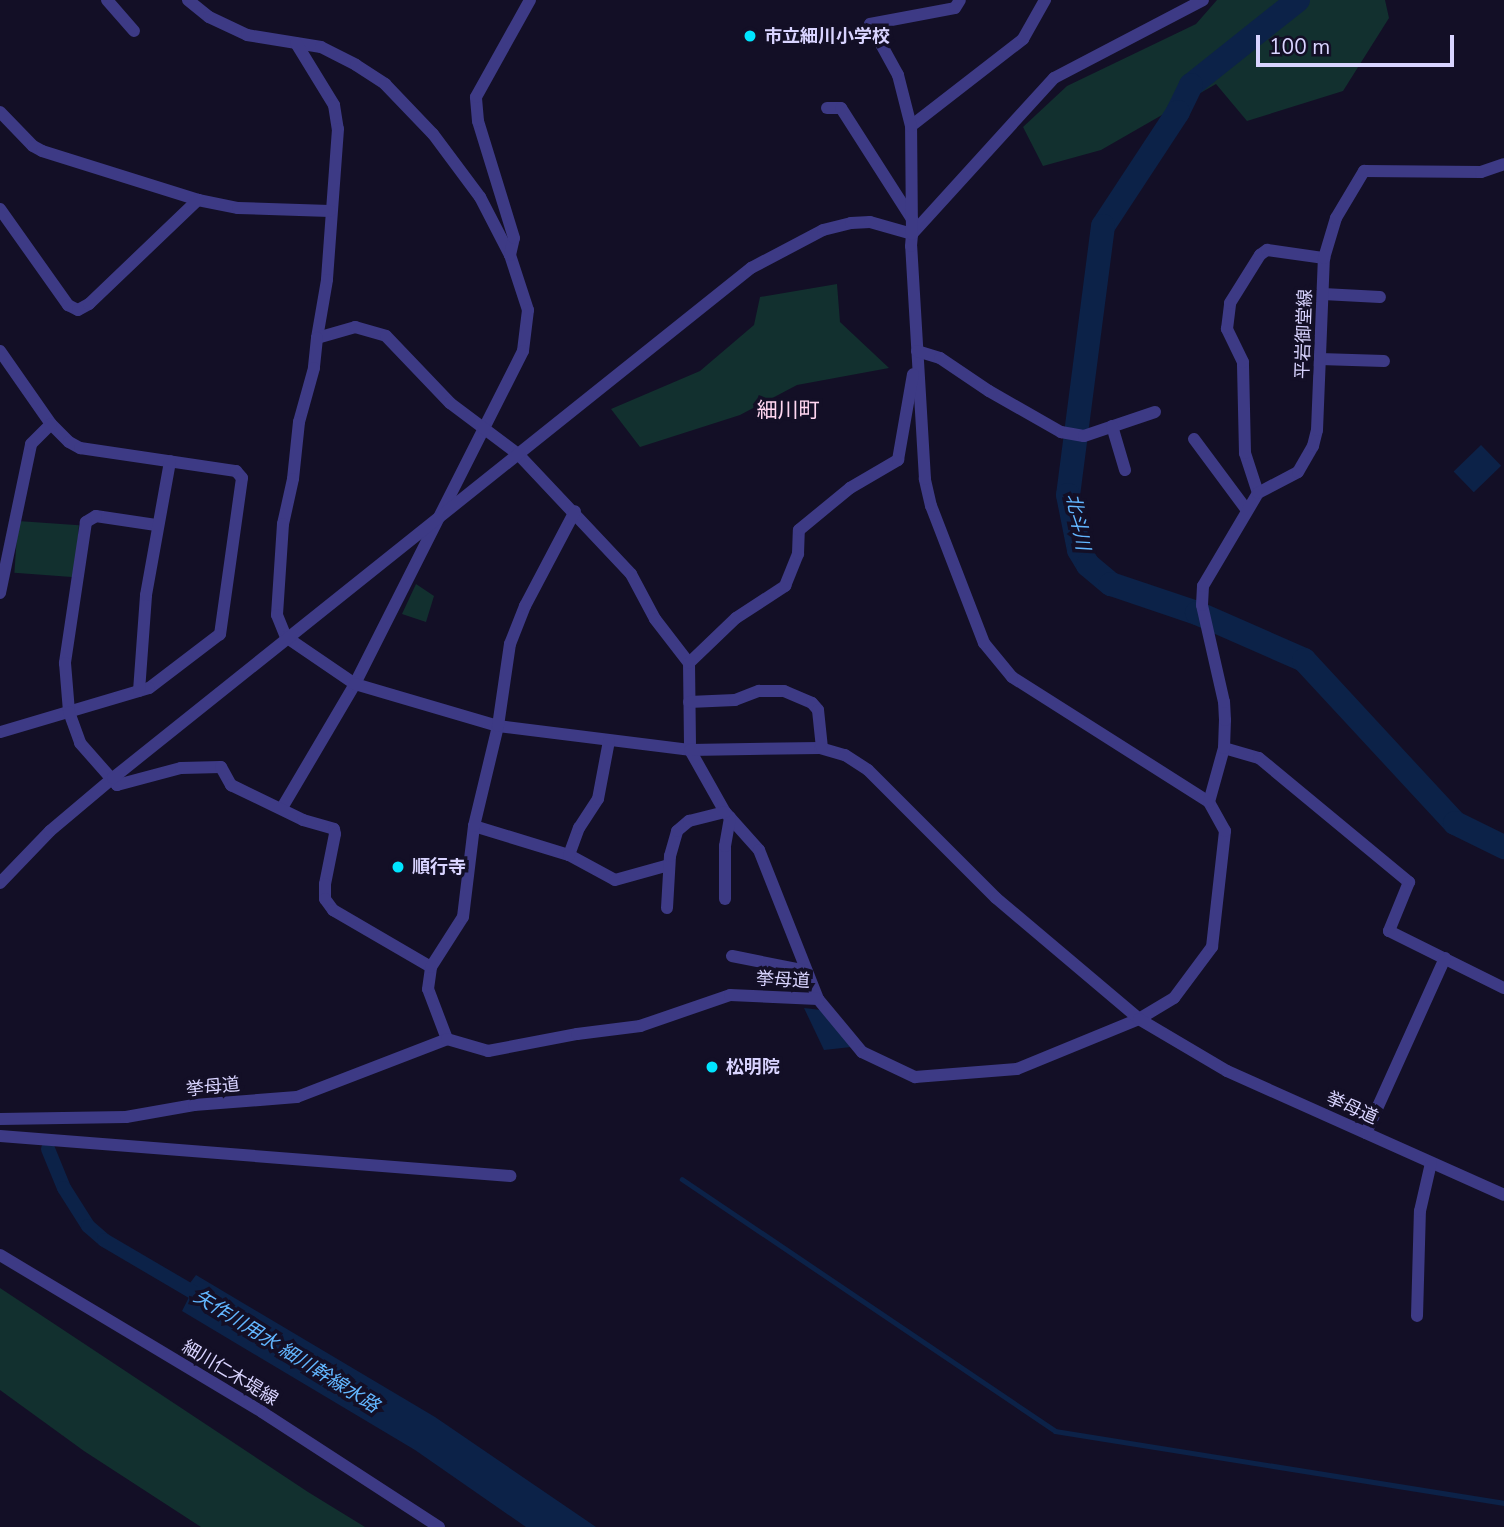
<!DOCTYPE html>
<meta charset="utf-8">
<style>
body{margin:0}
#map{position:relative;width:1504px;height:1527px;overflow:hidden;background:#130f26;font-family:"Nunito Sans","Noto Sans JP",sans-serif}
div>[style]{position:absolute}
[style*='--x']{left:calc(var(--x)*1px);top:calc(var(--y)*1px);width:calc(var(--w)*1px);rotate:calc(var(--a)*1deg)}
.green>*{inset:0;background:#12302f;transform-origin:0 0}
.water>*{inset:0;background:#0c2248;transform-origin:0 0}
.stream>*{height:4.5px;margin:-2.25px;padding:0 2.25px;transform-origin:2.25px;border-radius:2.25px;background:#0c2248}
.canal>*{height:14px;margin:-7px;padding:0 7px;transform-origin:7px;border-radius:7px;background:#0c2248}
.river>*{height:24px;margin:-12px;padding:0 12px;transform-origin:12px;border-radius:12px;background:#0c2248}
.street>*{height:12px;margin:-6px;padding:0 6px;transform-origin:6px;border-radius:6px;background:#3d3a85}
.dots>*{width:19px;height:19px;translate:-50% -50%;box-sizing:border-box;border:4px solid #130f26;border-radius:50%}
span{translate:-50% -50%;white-space:nowrap;text-align:center;line-height:1.15;-webkit-text-stroke:7px #130f26;paint-order:stroke}
.poi-label{font-size:18px;color:#d9d4ff;font-weight:700}
.left{translate:0 -50%;text-align:left}
.street-label{font-size:18px;color:#d9d4ff}
.water-label{font-size:19px;color:#62b6ff;font-style:italic}
.quarter-label{font-size:21px;color:#ffd6f0}
.scale{position:absolute;left:1256px;top:35px;width:198px;height:32px;box-sizing:border-box;border:4px solid #d9d4ff;border-top:0;padding-left:9px;font-size:21px;line-height:24px;white-space:nowrap;color:#d9d4ff;-webkit-text-stroke:5px #130f26;paint-order:stroke}
</style>
<div id="map">
<div class="green">
<i style="clip-path:polygon(1217px 0,1385px 0,1389px 18px,1343px 91px,1247px 121px,1216px 84px,1101px 150px,1043px 166px,1023px 127px,1067px 86px,1196px 24px)"></i>
<i style="clip-path:polygon(837px 284px,840px 322px,889px 368px,797px 385px,740px 415px,640px 447px,611px 409px,700px 371px,754px 325px,760px 297px)"></i>
<i style="left:18px;top:521px;width:61px;height:52px;rotate:4deg"></i>
<i style="clip-path:polygon(416px 584px,434px 596px,426px 622px,402px 614px)"></i>
<i style="clip-path:polygon(0 1288px,308px 1492px,365px 1527px,201px 1527px,84px 1451px,0 1390px)"></i>
</div>
<div class="water">
<i style="left:1481px;top:445px;width:29px;height:38px;rotate:46deg"></i>
<i style="clip-path:polygon(804px 1008px,821px 1010px,851px 1047px,824px 1050px)"></i>
<i style="clip-path:polygon(196px 1275px,435px 1417px,596px 1527px,526px 1527px,415px 1450px,182px 1311px,189px 1297px,177px 1290px,183px 1280px,190px 1283px)"></i>
</div>
<div class="stream">
<i style="--x:682;--y:1179;--w:450;--a:34"></i>
<i style="--x:1055;--y:1431;--w:455;--a:9.1"></i>
</div>
<div class="canal">
<i style="--x:48;--y:1149;--w:42;--a:67.7"></i>
<i style="--x:64;--y:1188;--w:45;--a:57.7"></i>
<i style="--x:88;--y:1226;--w:21;--a:41"></i>
<i style="--x:104;--y:1240;--w:107;--a:30.4"></i>
</div>
<div class="river">
<i style="--x:1298;--y:0;--w:137;--a:141.5"></i>
<i style="--x:1191;--y:85;--w:30;--a:116"></i>
<i style="--x:1178;--y:112;--w:136;--a:123.3"></i>
<i style="--x:1103;--y:226;--w:271;--a:97.4"></i>
<i style="--x:1068;--y:495;--w:56;--a:78.7"></i>
<i style="--x:1079;--y:550;--w:17;--a:59"></i>
<i style="--x:1088;--y:565;--w:30;--a:40"></i>
<i style="--x:1111;--y:584;--w:91;--a:18.6"></i>
<i style="--x:1197;--y:613;--w:117;--a:23.7"></i>
<i style="--x:1304;--y:660;--w:222;--a:47.2"></i>
<i style="--x:1455;--y:823;--w:55;--a:26.1"></i>
</div>
<div class="street">
<i style="--x:107;--y:0;--w:41;--a:48.9"></i>
<i style="--x:188;--y:0;--w:27;--a:39"></i>
<i style="--x:209;--y:17;--w:42;--a:25.3"></i>
<i style="--x:247;--y:35;--w:75;--a:9.2"></i>
<i style="--x:321;--y:47;--w:39;--a:27"></i>
<i style="--x:356;--y:65;--w:35;--a:33"></i>
<i style="--x:385;--y:84;--w:69;--a:46.2"></i>
<i style="--x:433;--y:134;--w:79;--a:53.3"></i>
<i style="--x:480;--y:197;--w:65;--a:62.7"></i>
<i style="--x:510;--y:255;--w:58;--a:71.9"></i>
<i style="--x:528;--y:310;--w:41;--a:97"></i>
<i style="--x:523;--y:351;--w:373;--a:116.8"></i>
<i style="--x:355;--y:684;--w:144;--a:120.5"></i>
<i style="--x:296;--y:43;--w:73;--a:58.5"></i>
<i style="--x:334;--y:105;--w:24;--a:81"></i>
<i style="--x:338;--y:129;--w:151;--a:94.2"></i>
<i style="--x:327;--y:280;--w:59;--a:99.8"></i>
<i style="--x:317;--y:338;--w:40;--a:-16"></i>
<i style="--x:355;--y:327;--w:32;--a:16"></i>
<i style="--x:386;--y:336;--w:93;--a:46.3"></i>
<i style="--x:450;--y:403;--w:85;--a:36.9"></i>
<i style="--x:518;--y:454;--w:165;--a:46.7"></i>
<i style="--x:631;--y:574;--w:51;--a:61.9"></i>
<i style="--x:655;--y:619;--w:56;--a:52.3"></i>
<i style="--x:689;--y:663;--w:87;--a:89.3"></i>
<i style="--x:690;--y:750;--w:71;--a:60.6"></i>
<i style="--x:725;--y:812;--w:51;--a:48.2"></i>
<i style="--x:759;--y:850;--w:160;--a:68.4"></i>
<i style="--x:818;--y:999;--w:69;--a:50.3"></i>
<i style="--x:862;--y:1052;--w:59;--a:25.3"></i>
<i style="--x:915;--y:1077;--w:102;--a:-4.5"></i>
<i style="--x:1017;--y:1069;--w:132;--a:-22.3"></i>
<i style="--x:1139;--y:1019;--w:41;--a:-31"></i>
<i style="--x:1174;--y:998;--w:64;--a:-53.3"></i>
<i style="--x:1212;--y:947;--w:117;--a:-83.6"></i>
<i style="--x:1225;--y:831;--w:33;--a:-119"></i>
<i style="--x:1209;--y:802;--w:233;--a:-147.6"></i>
<i style="--x:1012;--y:677;--w:44;--a:-129.5"></i>
<i style="--x:984;--y:643;--w:147;--a:-111.1"></i>
<i style="--x:931;--y:506;--w:28;--a:-103"></i>
<i style="--x:925;--y:479;--w:233;--a:-93.4"></i>
<i style="--x:911;--y:246;--w:12;--a:-85"></i>
<i style="--x:912;--y:234;--w:211;--a:-47.7"></i>
<i style="--x:1054;--y:78;--w:168;--a:-27.6"></i>
<i style="--x:827;--y:108;--w:14;--a:0"></i>
<i style="--x:841;--y:108;--w:132;--a:57.4"></i>
<i style="--x:0;--y:112;--w:47;--a:45.9"></i>
<i style="--x:33;--y:146;--w:10;--a:29"></i>
<i style="--x:42;--y:151;--w:164;--a:17.4"></i>
<i style="--x:198;--y:200;--w:41;--a:11.3"></i>
<i style="--x:238;--y:208;--w:92;--a:1.9"></i>
<i style="--x:911;--y:126;--w:142;--a:-37.8"></i>
<i style="--x:1023;--y:39;--w:45;--a:-60.6"></i>
<i style="--x:0;--y:209;--w:118;--a:54.7"></i>
<i style="--x:68;--y:305;--w:11;--a:27"></i>
<i style="--x:78;--y:310;--w:13;--a:-29"></i>
<i style="--x:89;--y:304;--w:151;--a:-43.7"></i>
<i style="--x:510;--y:255;--w:17;--a:-77"></i>
<i style="--x:514;--y:238;--w:122;--a:-107.1"></i>
<i style="--x:478;--y:121;--w:24;--a:-95"></i>
<i style="--x:476;--y:97;--w:111;--a:-60.9"></i>
<i style="--x:1323;--y:294;--w:57;--a:3"></i>
<i style="--x:317;--y:338;--w:30;--a:96"></i>
<i style="--x:314;--y:368;--w:56;--a:105.5"></i>
<i style="--x:299;--y:422;--w:57;--a:96"></i>
<i style="--x:293;--y:479;--w:46;--a:102.5"></i>
<i style="--x:283;--y:524;--w:91;--a:93.8"></i>
<i style="--x:277;--y:615;--w:24;--a:68"></i>
<i style="--x:286;--y:637;--w:83;--a:34.3"></i>
<i style="--x:355;--y:684;--w:149;--a:16.4"></i>
<i style="--x:498;--y:726;--w:193;--a:7.1"></i>
<i style="--x:690;--y:750;--w:130;--a:-0.9"></i>
<i style="--x:820;--y:748;--w:26;--a:16"></i>
<i style="--x:845;--y:755;--w:27;--a:33"></i>
<i style="--x:868;--y:770;--w:181;--a:45"></i>
<i style="--x:996;--y:898;--w:187;--a:40.2"></i>
<i style="--x:1139;--y:1019;--w:102;--a:30.6"></i>
<i style="--x:1227;--y:1071;--w:303;--a:24.1"></i>
<i style="--x:0;--y:351;--w:89;--a:55.1"></i>
<i style="--x:51;--y:424;--w:25;--a:45"></i>
<i style="--x:69;--y:442;--w:13;--a:29"></i>
<i style="--x:80;--y:448;--w:158;--a:8.4"></i>
<i style="--x:236;--y:471;--w:9;--a:49"></i>
<i style="--x:242;--y:478;--w:158;--a:98"></i>
<i style="--x:220;--y:634;--w:89;--a:142.7"></i>
<i style="--x:149;--y:688;--w:155;--a:163.5"></i>
<i style="--x:917;--y:351;--w:24;--a:17"></i>
<i style="--x:940;--y:358;--w:59;--a:34"></i>
<i style="--x:989;--y:391;--w:83;--a:29.7"></i>
<i style="--x:1061;--y:432;--w:23;--a:10"></i>
<i style="--x:1084;--y:436;--w:75;--a:-18.7"></i>
<i style="--x:1320;--y:359;--w:64;--a:1.8"></i>
<i style="--x:1112;--y:426;--w:46;--a:73.5"></i>
<i style="--x:1194;--y:439;--w:87;--a:53.4"></i>
<i style="--x:1258;--y:493;--w:42;--a:-108"></i>
<i style="--x:1245;--y:453;--w:91;--a:-91.3"></i>
<i style="--x:1243;--y:362;--w:37;--a:-116"></i>
<i style="--x:1227;--y:329;--w:26;--a:-83"></i>
<i style="--x:1230;--y:303;--w:57;--a:-58"></i>
<i style="--x:1260;--y:255;--w:9;--a:-36"></i>
<i style="--x:1267;--y:250;--w:58;--a:8"></i>
<i style="--x:156;--y:525;--w:61;--a:-171.5"></i>
<i style="--x:96;--y:516;--w:12;--a:149"></i>
<i style="--x:86;--y:522;--w:143;--a:98.5"></i>
<i style="--x:65;--y:663;--w:49;--a:85.3"></i>
<i style="--x:69;--y:712;--w:33;--a:70"></i>
<i style="--x:80;--y:743;--w:56;--a:48.6"></i>
<i style="--x:117;--y:785;--w:66;--a:-14.9"></i>
<i style="--x:181;--y:768;--w:40;--a:-1.4"></i>
<i style="--x:221;--y:767;--w:21;--a:61"></i>
<i style="--x:231;--y:785;--w:80;--a:25.9"></i>
<i style="--x:303;--y:820;--w:32;--a:16"></i>
<i style="--x:334;--y:829;--w:5;--a:79"></i>
<i style="--x:335;--y:834;--w:51;--a:101.3"></i>
<i style="--x:325;--y:884;--w:15;--a:90"></i>
<i style="--x:325;--y:899;--w:14;--a:54"></i>
<i style="--x:333;--y:910;--w:113;--a:30.2"></i>
<i style="--x:0;--y:593;--w:152;--a:-78.2"></i>
<i style="--x:31;--y:444;--w:28;--a:-45"></i>
<i style="--x:689;--y:663;--w:65;--a:-43.8"></i>
<i style="--x:736;--y:618;--w:59;--a:-33.1"></i>
<i style="--x:785;--y:586;--w:35;--a:-68"></i>
<i style="--x:798;--y:554;--w:24;--a:-88"></i>
<i style="--x:799;--y:530;--w:66;--a:-39.5"></i>
<i style="--x:850;--y:488;--w:56;--a:-30.3"></i>
<i style="--x:898;--y:460;--w:87;--a:-80.1"></i>
<i style="--x:139;--y:691;--w:96;--a:-85.8"></i>
<i style="--x:146;--y:595;--w:136;--a:-79.8"></i>
<i style="--x:689;--y:702;--w:46;--a:-2.5"></i>
<i style="--x:735;--y:700;--w:26;--a:-21"></i>
<i style="--x:759;--y:691;--w:25;--a:0"></i>
<i style="--x:784;--y:691;--w:30;--a:23"></i>
<i style="--x:812;--y:703;--w:9;--a:49"></i>
<i style="--x:818;--y:710;--w:38;--a:84"></i>
<i style="--x:1224;--y:748;--w:36;--a:16"></i>
<i style="--x:1259;--y:758;--w:195;--a:39.6"></i>
<i style="--x:1409;--y:882;--w:53;--a:112.2"></i>
<i style="--x:1389;--y:931;--w:128;--a:26.4"></i>
<i style="--x:1209;--y:802;--w:56;--a:-74.5"></i>
<i style="--x:1224;--y:748;--w:28;--a:-88"></i>
<i style="--x:1225;--y:720;--w:18;--a:-93"></i>
<i style="--x:1224;--y:702;--w:99;--a:-102.8"></i>
<i style="--x:1202;--y:605;--w:19;--a:-87"></i>
<i style="--x:1203;--y:586;--w:108;--a:-59.4"></i>
<i style="--x:1258;--y:493;--w:45;--a:-27.7"></i>
<i style="--x:1298;--y:472;--w:30;--a:-60"></i>
<i style="--x:1313;--y:446;--w:16;--a:-76"></i>
<i style="--x:1317;--y:430;--w:172;--a:-87.7"></i>
<i style="--x:1324;--y:258;--w:42;--a:-73.3"></i>
<i style="--x:1336;--y:218;--w:55;--a:-59.2"></i>
<i style="--x:1364;--y:171;--w:117;--a:0.5"></i>
<i style="--x:1481;--y:172;--w:24;--a:-19"></i>
<i style="--x:474;--y:826;--w:99;--a:17"></i>
<i style="--x:569;--y:855;--w:52;--a:28.5"></i>
<i style="--x:615;--y:880;--w:56;--a:-15.5"></i>
<i style="--x:569;--y:855;--w:29;--a:-70"></i>
<i style="--x:579;--y:828;--w:35;--a:-57"></i>
<i style="--x:598;--y:799;--w:59;--a:-79.3"></i>
<i style="--x:0;--y:883;--w:72;--a:-46.1"></i>
<i style="--x:50;--y:831;--w:82;--a:-40.1"></i>
<i style="--x:113;--y:778;--w:817;--a:-38.64"></i>
<i style="--x:751;--y:268;--w:81;--a:-27.8"></i>
<i style="--x:823;--y:230;--w:29;--a:-14"></i>
<i style="--x:851;--y:223;--w:19;--a:-3"></i>
<i style="--x:870;--y:222;--w:44;--a:15.9"></i>
<i style="--x:912;--y:234;--w:108;--a:-90.5"></i>
<i style="--x:911;--y:126;--w:53;--a:-104.3"></i>
<i style="--x:898;--y:75;--w:58;--a:-118.8"></i>
<i style="--x:870;--y:24;--w:86;--a:-10.7"></i>
<i style="--x:955;--y:8;--w:9;--a:-58"></i>
<i style="--x:725;--y:899;--w:53;--a:-90"></i>
<i style="--x:725;--y:846;--w:29;--a:-80"></i>
<i style="--x:667;--y:908;--w:52;--a:-86.7"></i>
<i style="--x:670;--y:856;--w:26;--a:-74"></i>
<i style="--x:677;--y:831;--w:16;--a:-40"></i>
<i style="--x:689;--y:821;--w:37;--a:-14"></i>
<i style="--x:732;--y:956;--w:76;--a:11.3"></i>
<i style="--x:447;--y:1039;--w:53;--a:-110.8"></i>
<i style="--x:428;--y:989;--w:22;--a:-82"></i>
<i style="--x:431;--y:967;--w:59;--a:-57.4"></i>
<i style="--x:463;--y:917;--w:92;--a:-83.1"></i>
<i style="--x:474;--y:826;--w:103;--a:-76.5"></i>
<i style="--x:498;--y:726;--w:83;--a:-81.7"></i>
<i style="--x:510;--y:644;--w:41;--a:-68.5"></i>
<i style="--x:525;--y:606;--w:107;--a:-62.2"></i>
<i style="--x:0;--y:1119;--w:126;--a:-0.9"></i>
<i style="--x:126;--y:1117;--w:69;--a:-10"></i>
<i style="--x:194;--y:1105;--w:103;--a:-4.4"></i>
<i style="--x:297;--y:1097;--w:161;--a:-21.1"></i>
<i style="--x:447;--y:1039;--w:43;--a:16.3"></i>
<i style="--x:488;--y:1051;--w:91;--a:-10.8"></i>
<i style="--x:577;--y:1034;--w:64;--a:-7.2"></i>
<i style="--x:640;--y:1026;--w:95;--a:-19"></i>
<i style="--x:730;--y:995;--w:88;--a:2.6"></i>
<i style="--x:1366;--y:1133;--w:192;--a:-65.7"></i>
<i style="--x:0;--y:1136;--w:512;--a:4.48"></i>
<i style="--x:0;--y:1255;--w:305;--a:30.9"></i>
<i style="--x:262;--y:1412;--w:211;--a:33"></i>
<i style="--x:1417;--y:1316;--w:105;--a:-88.4"></i>
<i style="--x:1420;--y:1211;--w:49;--a:-77.1"></i>
</div>
<div class="dots">
<i style="left:750px;top:36px;background:#00e5ff"></i>
<i style="left:398px;top:867px;background:#00e5ff"></i>
<i style="left:712px;top:1067px;background:#00e5ff"></i>
</div>
<div class="poi-label">
<span class="left" style="left:764px;top:36px">市立細川小学校</span>
<span class="left" style="left:412px;top:867px">順行寺</span>
<span class="left" style="left:726px;top:1067px">松明院</span>
</div>
<div class="street-label">
<span style="left:1304px;top:334px;rotate:-88deg">平岩御堂線</span>
<span style="left:783px;top:980px;rotate:3deg">挙母道</span>
<span style="left:213px;top:1087px;rotate:-6deg">挙母道</span>
<span style="left:1352px;top:1108px;rotate:24deg">挙母道</span>
<span style="left:230px;top:1373px;rotate:31deg">細川仁木堤線</span>
</div>
<div class="water-label">
<span style="left:1077px;top:522px;rotate:79deg">北斗川</span>
<span style="left:286px;top:1352px;rotate:32deg">矢作川用水 細川幹線水路</span>
</div>
<div class="quarter-label">
<span style="left:788px;top:410px">細川町</span>
</div>
<div class="scale">100 m</div>
</div>
